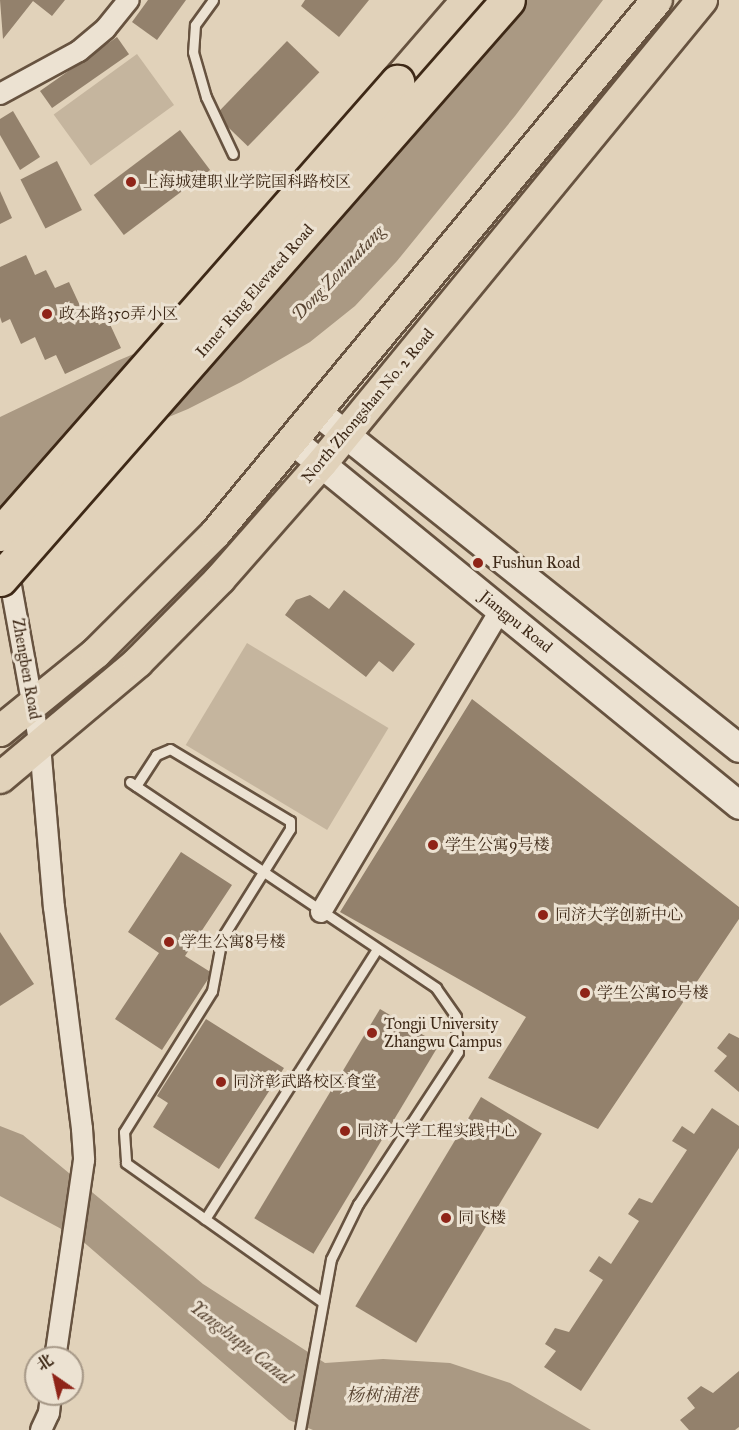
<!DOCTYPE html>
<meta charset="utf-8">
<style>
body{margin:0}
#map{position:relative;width:739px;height:1430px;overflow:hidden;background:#e1d2ba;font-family:"IM FELL Great Primer","Noto Serif SC",serif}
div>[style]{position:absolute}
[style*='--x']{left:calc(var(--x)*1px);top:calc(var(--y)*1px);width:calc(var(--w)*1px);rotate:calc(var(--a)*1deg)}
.green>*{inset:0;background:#c5b59e;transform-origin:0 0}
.water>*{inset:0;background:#aa9983}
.building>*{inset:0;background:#93816c;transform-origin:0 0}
.roads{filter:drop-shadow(2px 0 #675340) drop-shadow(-2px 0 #675340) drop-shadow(0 2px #675340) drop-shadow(0 -2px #675340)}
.lane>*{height:9px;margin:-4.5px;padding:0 4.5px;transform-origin:4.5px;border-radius:4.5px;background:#ece2d2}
.street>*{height:20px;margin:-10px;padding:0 10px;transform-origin:10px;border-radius:10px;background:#ece2d2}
.secondary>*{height:27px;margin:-13.5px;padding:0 13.5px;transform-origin:13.5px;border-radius:13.5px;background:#ece2d2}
.primary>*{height:30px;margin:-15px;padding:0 15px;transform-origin:15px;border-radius:15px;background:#e1d2ba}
.highway>*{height:33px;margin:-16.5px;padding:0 16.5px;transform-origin:16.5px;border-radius:16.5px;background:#e1d2ba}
.bridges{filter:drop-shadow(2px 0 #3e2917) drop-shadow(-2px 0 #3e2917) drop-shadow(0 2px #3e2917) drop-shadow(0 -2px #3e2917)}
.highway-bridge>*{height:33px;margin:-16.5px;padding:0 16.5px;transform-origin:16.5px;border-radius:16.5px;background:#e1d2ba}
.dots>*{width:16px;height:16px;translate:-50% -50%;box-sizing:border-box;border:3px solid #ece2d2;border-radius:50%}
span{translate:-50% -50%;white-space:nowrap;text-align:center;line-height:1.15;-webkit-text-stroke:6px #ece2d2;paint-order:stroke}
.poi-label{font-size:16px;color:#3e2917}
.left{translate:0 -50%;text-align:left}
.street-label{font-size:16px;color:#3e2917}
.water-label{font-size:18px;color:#594532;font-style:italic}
.north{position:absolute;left:24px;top:1346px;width:60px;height:60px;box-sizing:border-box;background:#ece2d2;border:2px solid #a69887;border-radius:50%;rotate:326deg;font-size:16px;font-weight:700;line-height:24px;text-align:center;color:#3e2917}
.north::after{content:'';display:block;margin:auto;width:21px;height:27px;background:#8f2418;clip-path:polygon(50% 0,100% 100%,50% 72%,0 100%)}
</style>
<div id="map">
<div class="green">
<i style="left:137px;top:54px;width:63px;height:103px;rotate:54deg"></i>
<i style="left:247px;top:643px;width:165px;height:119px;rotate:31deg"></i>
</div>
<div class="water">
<i style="clip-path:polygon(521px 0,603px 0,515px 116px,397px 261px,355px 306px,310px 342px,241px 382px,188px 409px,106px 443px,0 523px,0 417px,117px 361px,269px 297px)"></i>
<i style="clip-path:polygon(0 1126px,23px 1135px,203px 1284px,325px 1363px,383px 1359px,450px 1363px,510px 1383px,591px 1430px,313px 1430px,289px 1420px,80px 1239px,0 1196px)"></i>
</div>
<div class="building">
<i style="clip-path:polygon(0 0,65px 0,52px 16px,33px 1px,3px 39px)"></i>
<i style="clip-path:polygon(148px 0,186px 0,157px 40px,132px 22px)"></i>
<i style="clip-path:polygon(305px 0,369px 0,339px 37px,301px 6px)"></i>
<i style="left:117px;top:37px;width:21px;height:94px;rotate:55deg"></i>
<i style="left:287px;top:41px;width:45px;height:103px;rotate:44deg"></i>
<i style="clip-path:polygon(13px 111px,40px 157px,20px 170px,0 135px,0 119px)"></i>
<i style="left:180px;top:130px;width:50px;height:108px;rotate:53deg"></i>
<i style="left:57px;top:161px;width:55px;height:41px;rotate:63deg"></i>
<i style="clip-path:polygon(0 191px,12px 218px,0 224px)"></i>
<i style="clip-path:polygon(26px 255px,35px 275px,46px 270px,55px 288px,69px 282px,82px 310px,90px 306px,99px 325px,108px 320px,121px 348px,65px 374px,56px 355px,45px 360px,35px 337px,21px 344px,10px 319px,2px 323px,0 317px,0 267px)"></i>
<i style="clip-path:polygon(344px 590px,415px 644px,393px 672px,379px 661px,366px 677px,285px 615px,296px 600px,310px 595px,329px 609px)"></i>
<i style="clip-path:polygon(472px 699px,739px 907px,739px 919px,598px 1129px,488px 1078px,526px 1017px,340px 912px)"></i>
<i style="clip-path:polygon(181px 852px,232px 885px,185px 956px,212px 973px,162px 1050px,115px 1019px,159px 953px,128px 932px)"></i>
<i style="clip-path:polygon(0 932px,34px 984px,0 1006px)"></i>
<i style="left:380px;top:1009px;width:69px;height:244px;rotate:31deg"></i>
<i style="clip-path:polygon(206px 1019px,284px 1068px,219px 1169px,153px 1127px,168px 1103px,157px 1096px)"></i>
<i style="clip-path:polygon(729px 1033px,739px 1038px,739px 1092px,714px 1071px,727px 1056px,717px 1048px)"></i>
<i style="left:481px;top:1097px;width:71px;height:244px;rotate:31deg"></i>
<i style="clip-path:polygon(712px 1108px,739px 1126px,739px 1148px,581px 1391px,544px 1367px,556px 1351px,545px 1344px,555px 1328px,569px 1332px,603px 1280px,589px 1271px,599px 1256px,611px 1264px,639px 1221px,628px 1214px,639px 1198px,652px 1203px,687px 1150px,672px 1141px,682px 1126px,694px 1134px)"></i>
<i style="clip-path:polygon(739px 1371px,739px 1427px,735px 1430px,689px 1430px,680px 1420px,695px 1408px,687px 1398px,701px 1386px,713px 1393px)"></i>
</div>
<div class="roads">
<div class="lane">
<i style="--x:213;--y:0;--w:31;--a:126"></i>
<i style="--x:195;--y:25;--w:27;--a:94"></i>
<i style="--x:193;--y:52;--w:47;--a:73.9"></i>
<i style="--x:206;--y:97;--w:63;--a:64.7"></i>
<i style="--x:130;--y:782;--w:369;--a:33.9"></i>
<i style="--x:436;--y:988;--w:35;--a:55"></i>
<i style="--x:456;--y:1017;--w:35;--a:87"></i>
<i style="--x:458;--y:1052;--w:182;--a:123.3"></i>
<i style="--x:358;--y:1204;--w:61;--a:116.1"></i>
<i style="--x:331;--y:1259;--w:174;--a:100.3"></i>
<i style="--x:136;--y:786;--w:37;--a:-57"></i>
<i style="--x:156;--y:755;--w:15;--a:-23"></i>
<i style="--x:170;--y:749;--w:140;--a:31"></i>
<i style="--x:290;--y:821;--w:8;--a:90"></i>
<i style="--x:290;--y:829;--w:128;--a:122"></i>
<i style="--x:222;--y:938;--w:54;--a:100.7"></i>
<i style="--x:212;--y:991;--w:166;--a:122"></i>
<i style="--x:124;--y:1132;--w:31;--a:86"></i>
<i style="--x:126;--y:1163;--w:240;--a:35.3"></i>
<i style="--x:205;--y:1219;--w:320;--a:-57.5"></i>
</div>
<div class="street">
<i style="--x:0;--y:94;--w:90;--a:-28.6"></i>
<i style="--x:79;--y:51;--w:35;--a:-40"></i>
<i style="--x:106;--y:28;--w:36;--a:-51"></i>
<i style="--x:7;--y:564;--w:184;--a:79.7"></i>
<i style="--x:40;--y:745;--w:163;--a:85.1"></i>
<i style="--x:54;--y:907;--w:224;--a:82.8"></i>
<i style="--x:82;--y:1129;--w:31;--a:86"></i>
<i style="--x:84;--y:1160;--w:200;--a:98.3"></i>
<i style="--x:321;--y:912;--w:352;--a:-59.3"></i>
<i style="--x:41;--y:1430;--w:19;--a:-65"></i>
<i style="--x:49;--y:1413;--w:19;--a:-84"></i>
</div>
<div class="secondary">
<i style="--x:316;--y:411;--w:541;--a:38.54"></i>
<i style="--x:292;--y:440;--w:577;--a:39.23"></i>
</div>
<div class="primary">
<i style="--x:0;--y:731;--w:124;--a:-39.1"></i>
<i style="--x:96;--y:653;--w:168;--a:-45"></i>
<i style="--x:215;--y:534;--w:693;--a:-50.38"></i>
<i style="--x:0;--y:778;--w:180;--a:-40"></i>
<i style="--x:138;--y:662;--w:117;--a:-45.3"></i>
<i style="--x:220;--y:579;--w:154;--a:-48.7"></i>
<i style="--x:322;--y:463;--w:599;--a:-50.62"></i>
</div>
<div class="highway">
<i style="--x:397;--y:82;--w:108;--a:-49.1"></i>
</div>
</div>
<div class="bridges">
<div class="highway-bridge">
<i style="--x:0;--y:534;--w:602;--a:-48.71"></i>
<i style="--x:0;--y:579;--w:770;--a:-48.74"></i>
</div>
</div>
<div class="dots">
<i style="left:131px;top:182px;background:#8f2418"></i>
<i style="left:47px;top:314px;background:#8f2418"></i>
<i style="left:478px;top:563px;background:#8f2418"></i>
<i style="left:433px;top:845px;background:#8f2418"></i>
<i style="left:543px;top:915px;background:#8f2418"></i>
<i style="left:169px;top:942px;background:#8f2418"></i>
<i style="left:585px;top:993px;background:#8f2418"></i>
<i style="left:372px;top:1033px;background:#8f2418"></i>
<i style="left:221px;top:1082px;background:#8f2418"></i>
<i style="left:345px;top:1131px;background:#8f2418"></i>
<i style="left:446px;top:1218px;background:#8f2418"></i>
</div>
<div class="poi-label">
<span class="left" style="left:143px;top:182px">上海城建职业学院国科路校区</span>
<span class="left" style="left:59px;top:314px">政本路350弄小区</span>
<span class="left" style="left:492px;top:563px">Fushun Road</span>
<span class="left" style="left:445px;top:845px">学生公寓9号楼</span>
<span class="left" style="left:555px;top:915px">同济大学创新中心</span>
<span class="left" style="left:181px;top:942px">学生公寓8号楼</span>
<span class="left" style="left:597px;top:993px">学生公寓10号楼</span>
<span class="left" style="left:384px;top:1033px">Tongji University<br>Zhangwu Campus</span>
<span class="left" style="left:233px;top:1082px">同济彰武路校区食堂</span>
<span class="left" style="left:357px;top:1131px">同济大学工程实践中心</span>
<span class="left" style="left:458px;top:1218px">同飞楼</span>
</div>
<div class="street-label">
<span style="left:255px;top:291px;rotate:-49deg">Inner Ring Elevated Road</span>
<span style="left:368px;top:406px;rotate:-50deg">North Zhongshan No. 2 Road</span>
<span style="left:516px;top:622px;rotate:39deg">Jiangpu Road</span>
<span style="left:26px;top:669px;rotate:80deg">Zhengben Road</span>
</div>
<div class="water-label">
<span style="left:338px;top:273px;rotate:-46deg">Dong Zoumatang</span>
<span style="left:241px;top:1343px;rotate:38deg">Yangshupu Canal</span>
<span style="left:382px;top:1395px">杨树浦港</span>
</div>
<div class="north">北</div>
</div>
